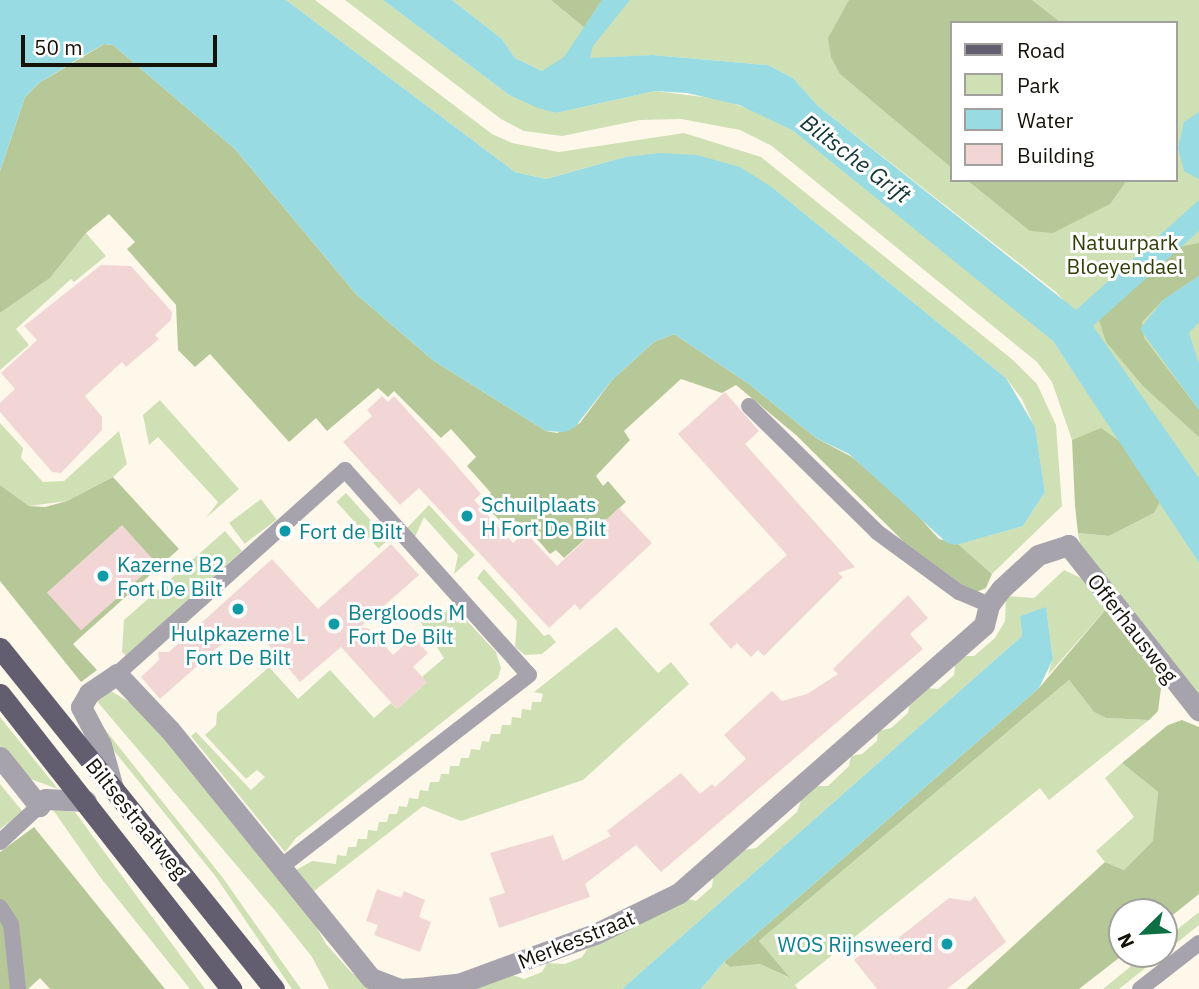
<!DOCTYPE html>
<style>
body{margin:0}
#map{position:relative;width:1199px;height:989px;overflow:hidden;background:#fef8eb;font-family:"IBM Plex Sans",sans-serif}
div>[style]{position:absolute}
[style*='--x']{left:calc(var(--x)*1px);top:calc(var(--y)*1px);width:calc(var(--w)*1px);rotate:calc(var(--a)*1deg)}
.green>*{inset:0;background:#d0e0b5;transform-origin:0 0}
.forest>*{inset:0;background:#b6c897}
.water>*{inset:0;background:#98dbe2}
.building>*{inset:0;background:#f2d6d5;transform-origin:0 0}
.lane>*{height:16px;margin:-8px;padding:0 8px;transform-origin:8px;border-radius:8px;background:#a6a3ad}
.street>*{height:21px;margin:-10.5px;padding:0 10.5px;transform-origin:10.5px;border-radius:10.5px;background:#a6a3ad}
.primary>*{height:21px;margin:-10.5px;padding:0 10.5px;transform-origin:10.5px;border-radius:10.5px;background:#625e6f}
.dots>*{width:19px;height:19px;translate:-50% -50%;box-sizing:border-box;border:4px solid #fff;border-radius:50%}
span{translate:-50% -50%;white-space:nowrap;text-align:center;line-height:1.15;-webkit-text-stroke:6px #fff;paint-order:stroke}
.park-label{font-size:21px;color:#303f07}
.culture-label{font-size:21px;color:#0d838f}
.left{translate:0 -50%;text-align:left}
.right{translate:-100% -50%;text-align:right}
.street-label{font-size:21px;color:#15120a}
.water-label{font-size:23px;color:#133538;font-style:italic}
.legend{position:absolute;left:950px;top:21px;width:228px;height:161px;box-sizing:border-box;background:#fff;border:2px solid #a1a09d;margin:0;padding:9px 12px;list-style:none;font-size:21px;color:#15120a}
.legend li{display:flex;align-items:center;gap:14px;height:35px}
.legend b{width:35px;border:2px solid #a1a09d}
.north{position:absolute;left:1108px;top:898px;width:70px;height:70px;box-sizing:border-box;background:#fff;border:2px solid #a1a09d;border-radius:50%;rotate:246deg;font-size:19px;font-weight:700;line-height:28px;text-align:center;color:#15120a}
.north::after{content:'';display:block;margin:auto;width:24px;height:32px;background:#0e6e44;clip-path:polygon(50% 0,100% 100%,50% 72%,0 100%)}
.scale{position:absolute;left:21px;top:35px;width:196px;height:32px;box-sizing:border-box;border:4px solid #15120a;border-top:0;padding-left:9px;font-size:21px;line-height:24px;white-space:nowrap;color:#15120a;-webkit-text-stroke:5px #fff;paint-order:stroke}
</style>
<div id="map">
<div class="green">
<i style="clip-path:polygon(286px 0,315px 0,492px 134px,512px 143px,559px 152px,684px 133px,761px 157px,1013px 360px,1037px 384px,1056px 425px,1062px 506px,992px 574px,958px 544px,1023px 526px,1045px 492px,1035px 428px,1022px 399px,1006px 378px,773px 188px,697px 155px,625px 157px,546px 179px,515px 172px)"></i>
<i style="clip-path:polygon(345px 0,383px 0,509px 95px,556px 113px,655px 91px,720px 99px,768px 116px,792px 130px,1031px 321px,1053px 341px,1121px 442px,1101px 429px,1072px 440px,1052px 382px,1037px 362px,772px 146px,740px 130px,681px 119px,640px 120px,562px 136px,524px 131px,501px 119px)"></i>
<i style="clip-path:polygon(evenodd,452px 0,1199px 0,1199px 478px,1098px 338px,1056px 292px,818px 106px,793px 78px,768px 65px,652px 55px,593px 59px,542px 71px,515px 58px,502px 39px,452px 0,952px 23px,1176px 23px,1176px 180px,952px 180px,952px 23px)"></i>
<i style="clip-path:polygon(86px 233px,106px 256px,74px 282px,71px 279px,16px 329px,29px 345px,0 370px,0 313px,50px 278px)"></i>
<i style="clip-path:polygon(160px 400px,239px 489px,206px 518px,218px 502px,158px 437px,149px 445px,143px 415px)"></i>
<i style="clip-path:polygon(0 423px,23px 448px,21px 458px,43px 482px,64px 481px,119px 431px,127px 464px,113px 477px,67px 501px,29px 506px,0 485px)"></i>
<i style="left:346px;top:493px;width:63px;height:13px;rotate:48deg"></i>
<i style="left:261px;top:499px;width:26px;height:40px;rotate:53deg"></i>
<i style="clip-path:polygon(1160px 502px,1199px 563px,1199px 696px,1080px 544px,1078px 533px,1109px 536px,1154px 513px)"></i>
<i style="clip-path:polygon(429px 505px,475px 555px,454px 574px,458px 555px,424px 517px,415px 537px,407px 528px)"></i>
<i style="clip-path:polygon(225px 531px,242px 551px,126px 656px,122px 652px,124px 620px)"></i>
<i style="clip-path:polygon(484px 569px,544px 636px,549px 634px,556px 642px,542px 654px,525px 655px,515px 647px,517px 621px,477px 578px)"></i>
<i style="clip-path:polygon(1064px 570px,1081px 578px,1107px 608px,1048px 675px,1053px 658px,1046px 608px,1020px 616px,1022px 636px,622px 989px,467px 989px,510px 974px,524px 979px,542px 972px,547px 963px,565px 964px,582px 957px,590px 945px,688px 899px,696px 901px,712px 887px,713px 877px,744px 850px,756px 848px,797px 812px,802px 798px,816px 786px,828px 786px,849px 766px,851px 756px,862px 754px,877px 741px,878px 731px,891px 728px,908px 713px,910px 702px,928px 688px,938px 689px,954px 675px,955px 664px,964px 656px,974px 656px,995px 638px,1005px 621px,1006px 596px,1034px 598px)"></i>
<i style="clip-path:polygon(439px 609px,459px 612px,496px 652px,501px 668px,498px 678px,296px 838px,285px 852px,191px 736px,196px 732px,251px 790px,265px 777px,257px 770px,246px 779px,205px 735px,216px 725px,217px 713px,269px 667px,298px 699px,330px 670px,374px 718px,391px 703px,397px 709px,426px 683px,422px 677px,444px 658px,421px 623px)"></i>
<i style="clip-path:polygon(616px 627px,658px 673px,671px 662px,689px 684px,583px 780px,461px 821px,423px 806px,314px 891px,296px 870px,312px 861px,336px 864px,337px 855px,346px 856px,348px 847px,356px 847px,358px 839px,367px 839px,368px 830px,377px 831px,379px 822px,387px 822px,389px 814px,397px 814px,399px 806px,407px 807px,409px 798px,418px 799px,420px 790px,428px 791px,430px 782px,439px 782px,441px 774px,449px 774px,450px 766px,459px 766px,461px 758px,469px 758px,471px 749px,480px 750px,482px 741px,489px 742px,491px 734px,500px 734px,502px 725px,511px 725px,512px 717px,521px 718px,522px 709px,531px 710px,532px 702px,541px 702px,543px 694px,534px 692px)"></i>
<i style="clip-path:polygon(1069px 680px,1094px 712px,1106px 718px,1149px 720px,1049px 800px,1040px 788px,795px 985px,798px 989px,701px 989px,724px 962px,730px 967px,760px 964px,789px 978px,759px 941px)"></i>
<i style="clip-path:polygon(111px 691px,144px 711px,312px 919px,326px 944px,351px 972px,375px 989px,329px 989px,312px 957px,277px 913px,95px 699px)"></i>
<i style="clip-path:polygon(0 717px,58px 789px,25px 777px,0 746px)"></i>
<i style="clip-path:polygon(96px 718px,223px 878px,301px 989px,292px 989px,216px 877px,94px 726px)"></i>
<i style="clip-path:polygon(1122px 763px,1158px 792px,1154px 841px,1124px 870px,1105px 862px,1096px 851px,1134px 817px,1105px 778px)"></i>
<i style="clip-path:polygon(0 784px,23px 812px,0 829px)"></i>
<i style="clip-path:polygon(53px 810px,75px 812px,205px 989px,190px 989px,100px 877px)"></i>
<i style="clip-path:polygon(1199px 912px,1199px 925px,1164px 953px,1164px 940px)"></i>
<i style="clip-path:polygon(1146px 954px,1163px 954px,1119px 989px,1103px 989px)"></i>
</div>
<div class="forest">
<i style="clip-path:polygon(551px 0,602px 0,584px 27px)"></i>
<i style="clip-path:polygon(849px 0,1032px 0,1061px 23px,952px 23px,952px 168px,840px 74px,831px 57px,828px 38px)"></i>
<i style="clip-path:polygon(104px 44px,113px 45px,235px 149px,356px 294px,434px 361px,546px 431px,557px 433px,580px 423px,612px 380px,654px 342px,674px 334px,749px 384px,816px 438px,852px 457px,908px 505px,939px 539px,958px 544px,992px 574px,986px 588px,974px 593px,904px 542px,796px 435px,736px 385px,722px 393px,681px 379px,624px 431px,630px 440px,596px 476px,603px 486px,608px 481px,626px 502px,564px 558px,556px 550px,550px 554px,524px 524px,515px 521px,507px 528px,483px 503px,491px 493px,467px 466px,476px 457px,451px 429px,441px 438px,394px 391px,388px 397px,378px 388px,327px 431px,316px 418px,289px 442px,210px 354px,195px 367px,178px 350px,176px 305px,127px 249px,135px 242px,109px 214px,86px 233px,50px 278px,0 313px,0 171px,25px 97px,39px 83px)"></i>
<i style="clip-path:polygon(967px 180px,1127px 180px,1110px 204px,1053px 233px,1030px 231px)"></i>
<i style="clip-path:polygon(1199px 243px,1199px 276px,1163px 300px,1142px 322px,1144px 338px,1199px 410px,1199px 437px,1143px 386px,1106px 342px,1098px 317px,1169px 249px)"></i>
<i style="clip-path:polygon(1101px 428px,1121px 442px,1160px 502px,1154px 513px,1109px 536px,1078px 533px,1075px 506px,1072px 440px)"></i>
<i style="clip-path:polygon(113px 477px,179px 549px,73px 644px,97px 670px,81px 682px,0 581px,0 485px,29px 506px,45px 507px,67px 501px)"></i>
<i style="clip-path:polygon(1107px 608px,1162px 681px,1158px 711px,1149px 720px,1106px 718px,1094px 712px,1069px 680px,759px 941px,790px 978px,760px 964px,730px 967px,724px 962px,1039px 688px)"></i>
<i style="clip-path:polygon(1182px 720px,1199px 727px,1199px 894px,1164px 922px,1164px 912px,1122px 912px,1124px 954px,1079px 989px,966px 989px,1105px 862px,1124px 870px,1153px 841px,1158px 792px,1122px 763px,1168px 725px)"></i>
<i style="clip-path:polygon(34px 827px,165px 989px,50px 989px,40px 978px,28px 989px,0 989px,0 852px)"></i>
</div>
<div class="water">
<i style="clip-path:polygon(0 0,286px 0,515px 172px,546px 179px,625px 157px,660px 153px,697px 155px,740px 167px,773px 188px,1006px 378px,1035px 427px,1045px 492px,1023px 526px,956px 545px,947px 543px,849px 454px,816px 438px,749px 384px,674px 334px,654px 342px,612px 380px,575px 427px,565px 432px,546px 431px,434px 361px,356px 294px,235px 149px,113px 45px,104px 44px,81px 57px,39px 83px,25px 97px,0 171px)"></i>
<i style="clip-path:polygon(383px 0,452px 0,502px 39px,515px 58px,542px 71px,564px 57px,602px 0,630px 0,593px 46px,590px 58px,652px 55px,768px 65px,793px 78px,818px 106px,1076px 310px,1199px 200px,1199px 231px,1093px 326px,1199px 478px,1199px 563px,1053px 341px,792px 130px,739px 105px,687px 93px,655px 91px,556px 113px,538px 108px,509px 95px)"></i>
<i style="clip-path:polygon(1199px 112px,1199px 179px,1184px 171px,1178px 148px,1184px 122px)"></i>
<i style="clip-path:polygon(1199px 276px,1199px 322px,1189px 333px,1199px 363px,1199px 410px,1140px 329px,1163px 300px)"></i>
<i style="clip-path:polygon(1046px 607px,1053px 659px,1039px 688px,724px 962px,701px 989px,622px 989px,1022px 636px,1020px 616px)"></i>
</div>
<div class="building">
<i style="clip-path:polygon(101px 265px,131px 266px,172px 312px,171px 320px,155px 335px,159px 339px,126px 367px,122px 362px,85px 396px,102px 417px,102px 430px,61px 473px,52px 472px,0 412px,0 403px,15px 389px,1px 373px,37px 340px,24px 326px)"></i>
<i style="clip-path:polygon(725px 392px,759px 431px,745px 444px,855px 567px,838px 573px,843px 577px,764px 656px,758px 650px,751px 657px,737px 643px,731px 649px,709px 624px,787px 555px,678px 434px)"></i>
<i style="clip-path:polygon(382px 396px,388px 402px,394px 396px,451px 459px,481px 494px,474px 500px,513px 543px,525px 532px,557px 566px,619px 508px,652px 543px,580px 610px,575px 604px,549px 628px,419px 488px,400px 505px,343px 442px,372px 416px,367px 410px)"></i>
<i style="left:122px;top:525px;width:51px;height:101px;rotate:48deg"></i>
<i style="clip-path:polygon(391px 544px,419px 575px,360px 627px,370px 629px,393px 655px,413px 637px,428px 653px,413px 667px,427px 682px,397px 709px,341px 647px,300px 682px,265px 641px,231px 636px,160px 699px,141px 677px,159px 660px,158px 652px,169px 652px,272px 559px,318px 609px)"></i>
<i style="clip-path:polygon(908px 595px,928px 618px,910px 634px,923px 649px,661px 872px,636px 845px,585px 884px,590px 897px,499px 928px,489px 898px,505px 893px,490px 853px,553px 835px,563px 861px,611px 836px,607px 831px,681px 773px,700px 794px,712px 784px,715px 787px,746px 759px,724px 735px,772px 691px,782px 701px,807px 694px,838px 674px,833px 669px)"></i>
<i style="clip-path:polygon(377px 889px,401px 898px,404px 891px,425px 900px,419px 917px,431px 922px,420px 952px,374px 935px,378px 925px,366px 921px)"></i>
<i style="clip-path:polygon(975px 896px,1006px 942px,947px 989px,877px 989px,854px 960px,881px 939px,887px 947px,949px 898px,970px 901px)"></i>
</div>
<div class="lane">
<i style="--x:749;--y:406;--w:180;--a:44.5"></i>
<i style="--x:877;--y:532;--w:102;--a:36.2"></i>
<i style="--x:959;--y:592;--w:33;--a:23"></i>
<i style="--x:117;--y:674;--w:306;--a:-41.8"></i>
<i style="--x:345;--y:470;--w:275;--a:48.1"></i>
<i style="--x:529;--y:675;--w:312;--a:142.3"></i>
<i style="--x:0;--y:842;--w:53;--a:-42.7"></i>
<i style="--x:0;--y:907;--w:20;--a:57"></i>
<i style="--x:11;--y:924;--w:65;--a:83.9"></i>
<i style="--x:1140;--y:989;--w:75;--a:-37.9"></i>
</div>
<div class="street">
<i style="--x:0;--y:757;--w:63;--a:51.5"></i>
<i style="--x:39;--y:806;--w:9;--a:-49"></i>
<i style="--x:45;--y:799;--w:41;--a:2.8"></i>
<i style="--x:113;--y:788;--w:45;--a:-105.6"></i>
<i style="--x:101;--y:745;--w:43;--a:-117.8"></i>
<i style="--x:81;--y:707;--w:16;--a:-60"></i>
<i style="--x:89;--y:693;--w:34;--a:-34"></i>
<i style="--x:117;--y:674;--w:77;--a:46.6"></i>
<i style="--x:170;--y:730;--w:319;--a:51"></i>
<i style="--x:371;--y:978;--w:31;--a:21"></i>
<i style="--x:400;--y:989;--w:27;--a:-4"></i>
<i style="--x:427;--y:987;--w:31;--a:-6"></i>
<i style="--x:458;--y:984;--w:146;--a:-20.1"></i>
<i style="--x:595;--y:934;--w:93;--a:-26"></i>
<i style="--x:679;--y:893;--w:406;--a:-41.3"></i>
<i style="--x:984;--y:625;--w:21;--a:-76"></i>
<i style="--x:989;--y:605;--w:20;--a:-53"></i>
<i style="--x:1001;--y:589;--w:50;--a:-42.6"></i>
<i style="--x:1038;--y:555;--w:32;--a:-18"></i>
<i style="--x:1068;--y:545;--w:211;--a:51.7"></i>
</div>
<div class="primary">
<i style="--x:0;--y:648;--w:437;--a:51.2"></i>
<i style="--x:0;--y:694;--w:375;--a:51.9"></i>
</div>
<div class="dots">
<i style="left:467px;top:516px;background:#0f9aa8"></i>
<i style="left:285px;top:531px;background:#0f9aa8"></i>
<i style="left:103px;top:576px;background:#0f9aa8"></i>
<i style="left:238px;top:609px;background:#0f9aa8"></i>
<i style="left:334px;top:624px;background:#0f9aa8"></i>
<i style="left:947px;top:944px;background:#0f9aa8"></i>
</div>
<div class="park-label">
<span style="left:1125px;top:254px">Natuurpark<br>Bloeyendael</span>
</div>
<div class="culture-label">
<span class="left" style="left:481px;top:516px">Schuilplaats<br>H Fort De Bilt</span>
<span class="left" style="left:299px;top:531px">Fort de Bilt</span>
<span class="left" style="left:117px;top:576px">Kazerne B2<br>Fort De Bilt</span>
<span class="left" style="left:348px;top:624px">Bergloods M<br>Fort De Bilt</span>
<span style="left:238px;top:645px">Hulpkazerne L<br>Fort De Bilt</span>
<span class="right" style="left:933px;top:944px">WOS Rijnsweerd</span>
</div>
<div class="street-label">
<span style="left:1133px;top:628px;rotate:52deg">Offerhausweg</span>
<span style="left:137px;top:818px;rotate:51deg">Biltsestraatweg</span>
<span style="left:576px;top:939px;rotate:-22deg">Merkesstraat</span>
</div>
<div class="water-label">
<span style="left:856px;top:158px;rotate:37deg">Biltsche Grift</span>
</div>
<ul class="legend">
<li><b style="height:9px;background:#625e6f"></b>Road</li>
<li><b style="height:19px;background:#d0e0b5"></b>Park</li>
<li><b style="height:19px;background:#98dbe2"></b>Water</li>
<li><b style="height:19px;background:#f2d6d5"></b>Building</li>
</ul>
<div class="north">N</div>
<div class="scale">50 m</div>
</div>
